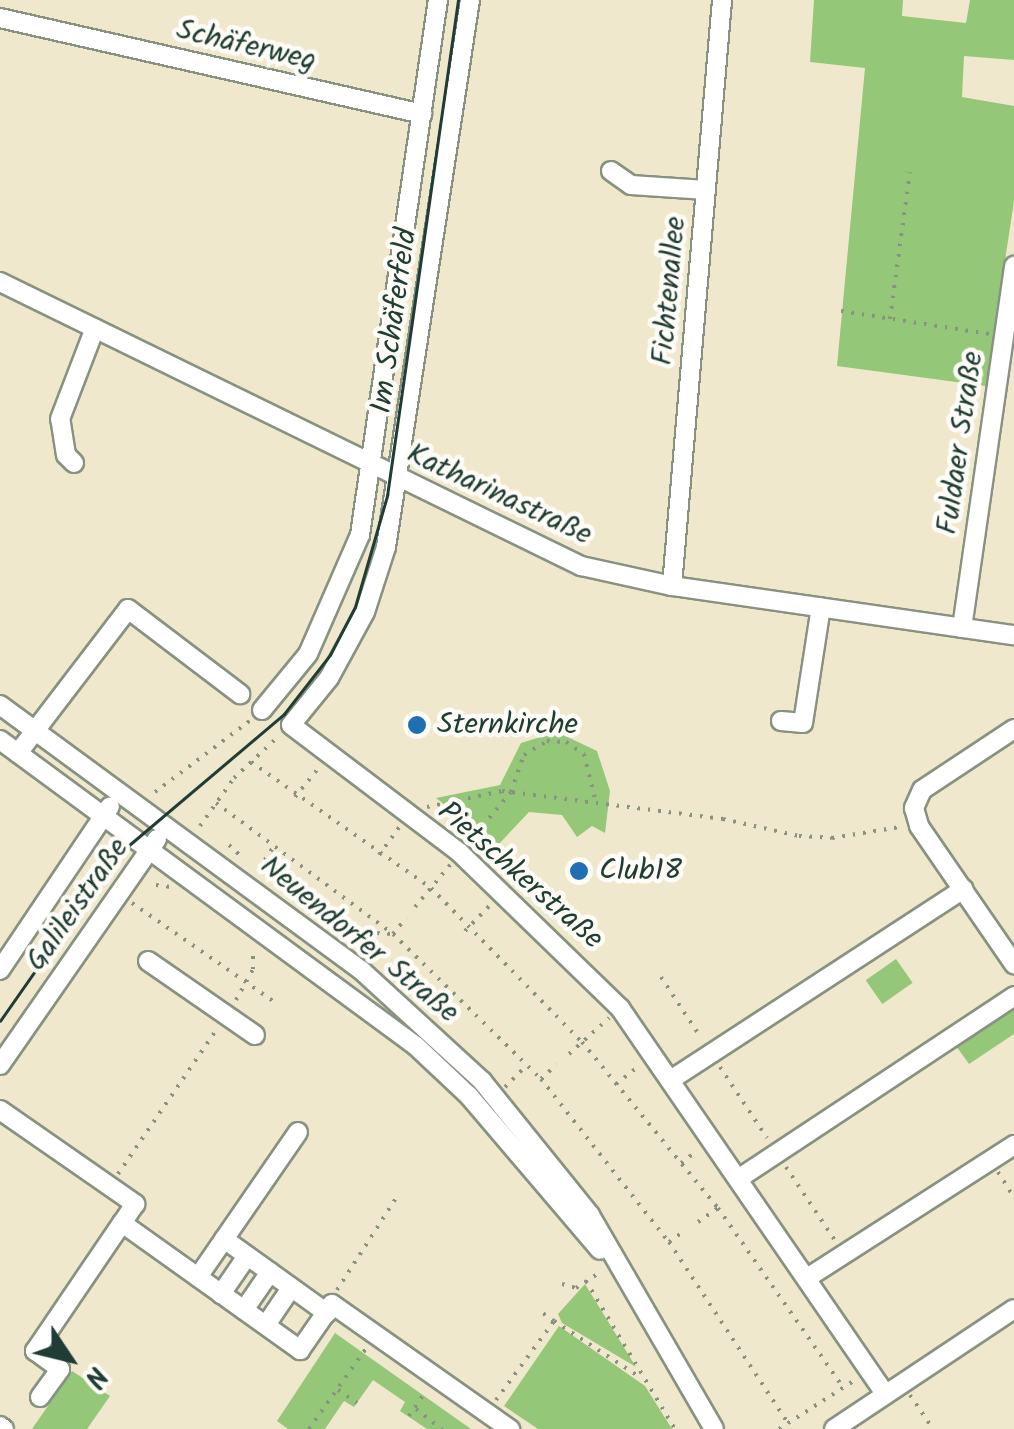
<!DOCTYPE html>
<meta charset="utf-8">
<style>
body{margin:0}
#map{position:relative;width:1014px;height:1429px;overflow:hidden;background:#f0e8cd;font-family:Kalam,sans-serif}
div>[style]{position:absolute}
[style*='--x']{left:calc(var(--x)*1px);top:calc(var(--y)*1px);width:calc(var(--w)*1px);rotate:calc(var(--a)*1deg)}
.green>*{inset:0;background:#94c778;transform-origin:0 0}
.path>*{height:4px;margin-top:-2px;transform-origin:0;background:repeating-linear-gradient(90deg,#889280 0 2.5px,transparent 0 10.5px)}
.roads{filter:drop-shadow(2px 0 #889280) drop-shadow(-2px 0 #889280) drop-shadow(0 2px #889280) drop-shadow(0 -2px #889280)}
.minor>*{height:18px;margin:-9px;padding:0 9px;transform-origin:9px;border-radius:9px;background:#fff}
.tram>*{height:2.5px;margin:-1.25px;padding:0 1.25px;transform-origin:1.25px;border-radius:1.25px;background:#1f3d34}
.dots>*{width:28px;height:28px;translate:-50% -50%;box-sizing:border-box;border:5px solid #fdfcf7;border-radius:50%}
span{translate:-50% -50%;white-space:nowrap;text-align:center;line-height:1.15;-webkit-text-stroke:9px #fdfcf7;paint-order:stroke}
.street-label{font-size:30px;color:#1f3d34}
.poi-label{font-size:30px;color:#1f3d34}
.left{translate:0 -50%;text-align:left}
.north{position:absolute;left:20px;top:1309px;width:100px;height:100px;-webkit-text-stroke:8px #fdfcf7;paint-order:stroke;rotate:125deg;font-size:28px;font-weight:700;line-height:40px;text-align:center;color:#1f3d34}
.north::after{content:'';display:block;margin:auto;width:35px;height:45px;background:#1f3d34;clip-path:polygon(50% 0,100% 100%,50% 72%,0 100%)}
</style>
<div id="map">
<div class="green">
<i style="clip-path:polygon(814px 0,903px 0,902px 16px,966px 23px,970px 0,1014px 0,1014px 60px,964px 56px,962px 97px,1014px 106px,1014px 201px,986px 386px,837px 366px,865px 68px,810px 62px)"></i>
<i style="clip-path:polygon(557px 732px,597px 751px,610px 791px,605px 833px,592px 826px,577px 837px,562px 815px,529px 812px,497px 846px,436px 798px,500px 785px,521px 743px)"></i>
<i style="left:896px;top:959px;width:29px;height:37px;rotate:55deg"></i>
<i style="clip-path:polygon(1003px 995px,1014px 1011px,1014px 1034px,969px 1064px,946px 1032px)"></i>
<i style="clip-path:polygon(585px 1284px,636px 1367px,562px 1323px,558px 1314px)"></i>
<i style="clip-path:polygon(559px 1326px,645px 1386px,672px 1429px,538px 1429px,504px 1406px)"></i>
<i style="clip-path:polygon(335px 1333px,471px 1429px,427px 1429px,400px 1411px,405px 1402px,373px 1380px,354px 1407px,344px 1401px,325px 1429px,288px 1429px,277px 1421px)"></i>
<i style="clip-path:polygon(72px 1371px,110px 1396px,87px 1429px,32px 1429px)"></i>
</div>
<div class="path">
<i style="--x:841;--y:311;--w:150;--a:8.8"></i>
<i style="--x:890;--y:319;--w:148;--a:-82.3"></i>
<i style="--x:251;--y:762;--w:220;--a:35"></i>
<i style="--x:431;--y:888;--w:216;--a:45.6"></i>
<i style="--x:582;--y:1042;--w:215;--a:50.7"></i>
<i style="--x:718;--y:1208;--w:218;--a:55.1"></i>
<i style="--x:155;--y:792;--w:120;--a:-36.9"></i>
<i style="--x:295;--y:797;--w:40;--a:-51"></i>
<i style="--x:216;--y:803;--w:220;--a:36.5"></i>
<i style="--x:393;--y:934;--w:207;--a:44.4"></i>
<i style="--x:541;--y:1079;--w:207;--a:51.9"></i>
<i style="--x:669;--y:1242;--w:217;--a:56.7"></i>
<i style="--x:427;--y:807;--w:77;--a:-12"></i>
<i style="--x:502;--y:791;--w:223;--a:7.2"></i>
<i style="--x:723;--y:819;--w:78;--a:12.6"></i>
<i style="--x:799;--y:836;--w:33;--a:3"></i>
<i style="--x:832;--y:838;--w:69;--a:-9.2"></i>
<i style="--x:200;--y:826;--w:59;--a:-54.7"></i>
<i style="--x:234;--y:778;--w:63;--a:-43.1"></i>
<i style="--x:469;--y:842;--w:65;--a:-50"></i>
<i style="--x:511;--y:792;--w:39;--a:-71"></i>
<i style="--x:524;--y:755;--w:27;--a:-31"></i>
<i style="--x:547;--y:741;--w:19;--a:3"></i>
<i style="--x:566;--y:742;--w:22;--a:34"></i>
<i style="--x:584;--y:754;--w:50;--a:76.2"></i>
<i style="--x:229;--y:845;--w:19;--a:43"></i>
<i style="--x:379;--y:855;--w:36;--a:-54"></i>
<i style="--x:259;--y:869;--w:27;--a:-57"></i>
<i style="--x:87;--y:872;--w:21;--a:35"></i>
<i style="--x:156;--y:885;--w:15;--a:8"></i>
<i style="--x:281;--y:885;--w:53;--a:38.2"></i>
<i style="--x:323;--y:918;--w:36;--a:23"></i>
<i style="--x:356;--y:932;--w:37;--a:3"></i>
<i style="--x:393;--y:934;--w:21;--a:-51"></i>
<i style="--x:132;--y:903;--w:175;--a:34.8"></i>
<i style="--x:415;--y:907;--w:55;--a:-50.2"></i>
<i style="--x:465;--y:931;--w:36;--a:-46"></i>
<i style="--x:661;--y:977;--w:73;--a:56.7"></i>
<i style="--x:236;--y:1000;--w:35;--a:-61"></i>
<i style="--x:253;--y:969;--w:20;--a:-90"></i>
<i style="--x:569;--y:1054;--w:54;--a:-42"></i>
<i style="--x:720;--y:1067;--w:85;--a:56.5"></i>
<i style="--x:541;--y:1079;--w:21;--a:-43"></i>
<i style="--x:616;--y:1084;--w:31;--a:-38"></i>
<i style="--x:505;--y:1087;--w:31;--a:-45"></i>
<i style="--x:681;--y:1163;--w:20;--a:-37"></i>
<i style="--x:786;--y:1167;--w:90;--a:56.3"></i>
<i style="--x:998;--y:1172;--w:31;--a:58"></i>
<i style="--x:118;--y:1174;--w:176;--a:-55.7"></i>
<i style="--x:698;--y:1222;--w:24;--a:-35"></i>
<i style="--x:669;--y:1242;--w:19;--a:-36"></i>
<i style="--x:586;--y:1281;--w:173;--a:59"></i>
<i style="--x:562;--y:1284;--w:15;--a:16"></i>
<i style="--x:576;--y:1288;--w:24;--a:-33"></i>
<i style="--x:337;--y:1290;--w:109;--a:-57.3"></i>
<i style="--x:554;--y:1321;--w:104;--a:33.2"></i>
<i style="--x:338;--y:1390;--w:23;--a:34"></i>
<i style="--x:910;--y:1395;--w:41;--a:55.9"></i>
<i style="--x:496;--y:1400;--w:98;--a:-53.7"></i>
<i style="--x:554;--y:1321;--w:16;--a:-145"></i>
<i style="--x:416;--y:1409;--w:33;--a:38"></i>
<i style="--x:409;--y:1416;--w:30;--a:-56"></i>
<i style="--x:309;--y:1429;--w:100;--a:-54.7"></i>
<i style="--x:779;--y:1429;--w:90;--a:-32.8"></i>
</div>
<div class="roads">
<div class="minor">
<i style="--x:470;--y:0;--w:553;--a:98.73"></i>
<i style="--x:386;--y:547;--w:68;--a:107.9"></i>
<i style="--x:365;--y:612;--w:75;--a:118.6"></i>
<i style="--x:329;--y:678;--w:60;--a:129"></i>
<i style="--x:291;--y:725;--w:212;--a:37.1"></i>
<i style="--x:460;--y:853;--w:223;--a:44.1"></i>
<i style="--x:620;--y:1008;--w:468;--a:55.5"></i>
<i style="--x:0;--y:18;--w:433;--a:12.8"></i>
<i style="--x:611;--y:171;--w:24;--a:35"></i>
<i style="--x:631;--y:185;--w:75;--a:3.8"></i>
<i style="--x:0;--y:282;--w:647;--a:26.05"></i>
<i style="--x:581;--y:566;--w:93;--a:12.4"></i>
<i style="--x:672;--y:586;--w:345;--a:8.2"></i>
<i style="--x:74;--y:463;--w:11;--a:-135"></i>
<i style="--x:66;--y:455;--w:36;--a:-99"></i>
<i style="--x:60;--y:419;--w:97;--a:-69"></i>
<i style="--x:672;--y:586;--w:588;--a:-85.12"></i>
<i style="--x:962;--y:628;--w:366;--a:-81.8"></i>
<i style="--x:0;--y:705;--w:449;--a:36.3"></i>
<i style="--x:362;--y:971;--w:163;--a:42.5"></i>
<i style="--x:482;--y:1081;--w:172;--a:51.1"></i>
<i style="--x:590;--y:1215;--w:247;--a:59.9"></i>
<i style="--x:262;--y:710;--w:72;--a:-50.6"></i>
<i style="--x:308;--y:654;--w:130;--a:-66.4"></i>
<i style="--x:360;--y:535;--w:541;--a:-81.71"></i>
<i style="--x:781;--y:721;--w:22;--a:5"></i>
<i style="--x:803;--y:723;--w:117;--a:-81.2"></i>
<i style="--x:1014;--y:729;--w:110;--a:146.5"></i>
<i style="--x:922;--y:790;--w:20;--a:114"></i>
<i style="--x:914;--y:808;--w:19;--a:74"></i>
<i style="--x:919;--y:826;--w:168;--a:55.5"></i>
<i style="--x:0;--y:740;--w:516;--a:36.34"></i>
<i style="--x:416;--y:1046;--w:73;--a:43.3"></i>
<i style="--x:469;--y:1096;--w:202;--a:49.6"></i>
<i style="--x:18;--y:753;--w:181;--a:-52.6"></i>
<i style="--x:128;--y:609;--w:141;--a:37.2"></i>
<i style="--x:148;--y:961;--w:130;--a:34.7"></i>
<i style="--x:0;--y:970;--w:197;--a:-56.1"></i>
<i style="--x:0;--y:1065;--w:275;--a:-55.2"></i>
<i style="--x:672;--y:1079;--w:348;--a:-33.1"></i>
<i style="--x:0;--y:1110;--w:165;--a:34.8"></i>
<i style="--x:135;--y:1204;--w:23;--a:124"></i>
<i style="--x:122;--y:1223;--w:219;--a:35.5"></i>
<i style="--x:300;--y:1350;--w:56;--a:-55.2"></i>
<i style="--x:332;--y:1304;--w:218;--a:35.1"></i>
<i style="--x:741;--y:1177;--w:328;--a:-33.5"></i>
<i style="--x:224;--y:1239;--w:127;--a:35.7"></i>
<i style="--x:198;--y:1277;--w:176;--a:-55.4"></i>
<i style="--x:807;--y:1278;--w:246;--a:-32.7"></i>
<i style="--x:221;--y:1294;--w:46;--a:-55.6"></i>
<i style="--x:244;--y:1310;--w:46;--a:-55.6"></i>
<i style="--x:266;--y:1325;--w:45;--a:-56"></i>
<i style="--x:40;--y:1397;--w:34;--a:-54"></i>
<i style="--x:60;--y:1369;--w:31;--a:-144"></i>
<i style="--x:35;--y:1351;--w:155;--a:-55.8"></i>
<i style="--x:0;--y:1426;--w:5;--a:37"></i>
<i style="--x:834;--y:1429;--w:216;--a:-33.7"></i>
</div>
</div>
<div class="tram">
<i style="--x:0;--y:1021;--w:200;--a:-55"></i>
<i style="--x:115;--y:857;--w:221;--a:-40.2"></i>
<i style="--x:284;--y:714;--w:75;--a:-52.1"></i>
<i style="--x:330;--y:655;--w:54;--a:-62.5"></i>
<i style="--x:355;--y:607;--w:116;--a:-73.9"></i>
<i style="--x:387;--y:496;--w:501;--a:-81.85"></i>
</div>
<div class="dots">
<i style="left:417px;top:725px;background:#1f6fb2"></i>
<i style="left:579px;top:871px;background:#1f6fb2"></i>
</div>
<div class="street-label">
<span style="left:246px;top:46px;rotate:13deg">Schäferweg</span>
<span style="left:670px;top:291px;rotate:-85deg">Fichtenallee</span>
<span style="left:395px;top:321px;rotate:-82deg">Im Schäferfeld</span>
<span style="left:961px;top:443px;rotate:-82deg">Fuldaer Straße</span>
<span style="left:499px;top:495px;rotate:25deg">Katharinastraße</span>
<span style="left:520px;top:876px;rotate:41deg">Pietschkerstraße</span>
<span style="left:78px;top:905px;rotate:-55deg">Galileistraße</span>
<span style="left:359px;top:940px;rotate:39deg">Neuendorfer Straße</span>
</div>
<div class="poi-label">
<span class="left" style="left:437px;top:725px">Sternkirche</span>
<span class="left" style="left:599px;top:871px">Club18</span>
</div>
<div class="north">N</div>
</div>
